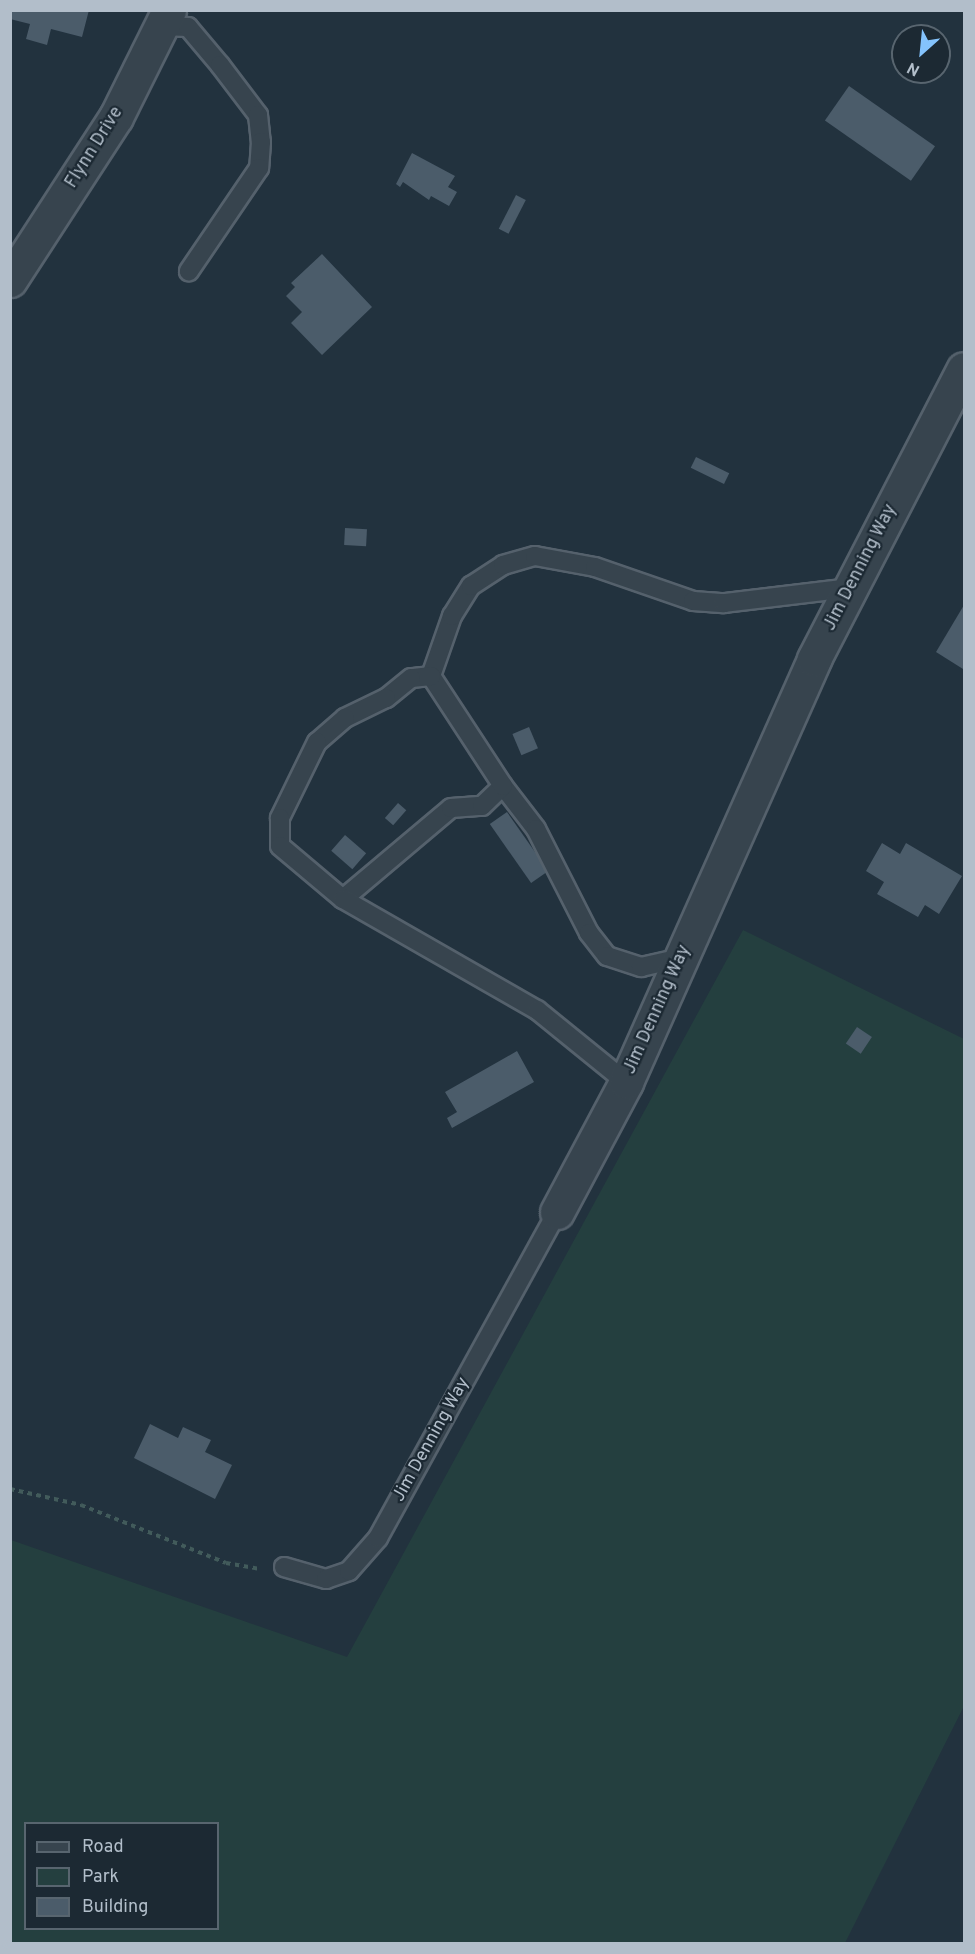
<!DOCTYPE html>
<style>
body{margin:0}
#map{position:relative;width:975px;height:1954px;overflow:hidden;background:#22323e;font-family:Overpass,sans-serif}
div>[style]{position:absolute}
[style*='--x']{left:calc(var(--x)*1px);top:calc(var(--y)*1px);width:calc(var(--w)*1px);rotate:calc(var(--a)*1deg)}
.green>*{inset:0;background:#243f3f}
.building>*{inset:0;background:#4b5c6a;transform-origin:0 0}
.path>*{height:4px;margin-top:-2px;transform-origin:0;background:repeating-linear-gradient(90deg,#425b5b 0 4.5px,transparent 0 9px)}
.roads{filter:drop-shadow(2px 0 #55616c) drop-shadow(-2px 0 #55616c) drop-shadow(0 2px #55616c) drop-shadow(0 -2px #55616c)}
.service>*{height:18px;margin:-9px;padding:0 9px;transform-origin:9px;border-radius:9px;background:#37444e}
.minor>*{height:33px;margin:-16.5px;padding:0 16.5px;transform-origin:16.5px;border-radius:16.5px;background:#37444e}
span{translate:-50% -50%;white-space:nowrap;text-align:center;line-height:1.15;-webkit-text-stroke:4.5px #1c2933;paint-order:stroke}
.street-label{font-size:18px;color:#b2beca}
.frame{position:absolute;inset:0;border:12px solid #b2beca;pointer-events:none}
.legend{position:absolute;left:24px;top:1822px;width:195px;height:108px;box-sizing:border-box;background:#1c2933;border:2px solid #58656f;margin:0;padding:8px 10px;list-style:none;font-size:18px;color:#b2beca}
.legend li{display:flex;align-items:center;gap:12px;height:30px}
.legend b{width:30px;border:2px solid #58656f}
.north{position:absolute;left:891px;top:24px;width:60px;height:60px;box-sizing:border-box;background:#1c2933;border:2px solid #58656f;border-radius:50%;rotate:207deg;font-size:16px;font-weight:700;line-height:24px;text-align:center;color:#b2beca}
.north::after{content:'';display:block;margin:auto;width:21px;height:27px;background:#84c3fd;clip-path:polygon(50% 0,100% 100%,50% 72%,0 100%)}
</style>
<div id="map">
<div class="green">
<i style="clip-path:polygon(evenodd,743px 930px,964px 1039px,964px 1706px,845px 1943px,11px 1944px,11px 1540px,347px 1657px,743px 930px,26px 1824px,218px 1824px,218px 1928px,26px 1928px,26px 1824px)"></i>
</div>
<div class="building">
<i style="clip-path:polygon(10px 10px,89px 10px,82px 37px,51px 29px,47px 45px,26px 39px,30px 24px,10px 19px)"></i>
<i style="left:849px;top:86px;width:105px;height:42px;rotate:35deg"></i>
<i style="clip-path:polygon(412px 153px,455px 176px,448px 187px,457px 192px,449px 206px,431px 196px,429px 200px,403px 182px,400px 187px,396px 184px)"></i>
<i style="left:516px;top:195px;width:11px;height:38px;rotate:27deg"></i>
<i style="clip-path:polygon(322px 254px,372px 307px,322px 355px,291px 323px,302px 312px,286px 296px,295px 287px,291px 283px)"></i>
<i style="left:696px;top:457px;width:37px;height:12px;rotate:26deg"></i>
<i style="left:345px;top:528px;width:22px;height:17px;rotate:3deg"></i>
<i style="clip-path:polygon(964px 605px,964px 667px,963px 669px,936px 652px)"></i>
<i style="left:529px;top:727px;width:23px;height:18px;rotate:67deg"></i>
<i style="left:398px;top:803px;width:11px;height:20px;rotate:41deg"></i>
<i style="left:507px;top:812px;width:72px;height:21px;rotate:55deg"></i>
<i style="left:345px;top:835px;width:28px;height:21px;rotate:41deg"></i>
<i style="clip-path:polygon(882px 843px,900px 854px,906px 843px,962px 876px,939px 914px,925px 905px,918px 917px,877px 894px,884px 882px,866px 871px)"></i>
<i style="left:857px;top:1027px;width:18px;height:20px;rotate:34deg"></i>
<i style="clip-path:polygon(517px 1051px,534px 1082px,452px 1128px,447px 1118px,457px 1112px,445px 1092px)"></i>
<i style="clip-path:polygon(150px 1424px,178px 1438px,183px 1427px,211px 1440px,205px 1452px,232px 1465px,215px 1499px,134px 1458px)"></i>
</div>
<div class="path">
<i style="--x:10;--y:1489;--w:73;--a:12.7"></i>
<i style="--x:81;--y:1505;--w:156;--a:21.8"></i>
<i style="--x:226;--y:1563;--w:35;--a:10"></i>
</div>
<div class="roads">
<div class="service">
<i style="--x:162;--y:26;--w:26;--a:2"></i>
<i style="--x:188;--y:27;--w:50;--a:49.9"></i>
<i style="--x:220;--y:65;--w:63;--a:52.8"></i>
<i style="--x:258;--y:115;--w:27;--a:84"></i>
<i style="--x:261;--y:142;--w:26;--a:94"></i>
<i style="--x:259;--y:168;--w:125;--a:124.2"></i>
<i style="--x:431;--y:676;--w:64;--a:-70.7"></i>
<i style="--x:452;--y:616;--w:36;--a:-58"></i>
<i style="--x:471;--y:586;--w:38;--a:-33"></i>
<i style="--x:503;--y:565;--w:33;--a:-16"></i>
<i style="--x:535;--y:556;--w:61;--a:10.4"></i>
<i style="--x:595;--y:567;--w:104;--a:19.1"></i>
<i style="--x:693;--y:601;--w:31;--a:4"></i>
<i style="--x:724;--y:603;--w:127;--a:-6.8"></i>
<i style="--x:503;--y:786;--w:54;--a:52.5"></i>
<i style="--x:536;--y:829;--w:117;--a:63"></i>
<i style="--x:589;--y:933;--w:29;--a:52"></i>
<i style="--x:607;--y:956;--w:36;--a:18"></i>
<i style="--x:641;--y:967;--w:41;--a:-12.7"></i>
<i style="--x:343;--y:899;--w:141;--a:-40.1"></i>
<i style="--x:451;--y:808;--w:31;--a:-4"></i>
<i style="--x:482;--y:806;--w:29;--a:-44"></i>
<i style="--x:503;--y:786;--w:131;--a:-123.2"></i>
<i style="--x:431;--y:676;--w:20;--a:174"></i>
<i style="--x:411;--y:678;--w:32;--a:141"></i>
<i style="--x:386;--y:698;--w:46;--a:154"></i>
<i style="--x:345;--y:718;--w:37;--a:139"></i>
<i style="--x:317;--y:742;--w:85;--a:116"></i>
<i style="--x:280;--y:818;--w:28;--a:90"></i>
<i style="--x:280;--y:846;--w:82;--a:40.1"></i>
<i style="--x:343;--y:899;--w:224;--a:29.8"></i>
<i style="--x:537;--y:1010;--w:114;--a:39"></i>
<i style="--x:284;--y:1567;--w:44;--a:15.9"></i>
<i style="--x:326;--y:1579;--w:24;--a:-19"></i>
<i style="--x:349;--y:1571;--w:44;--a:-48.7"></i>
<i style="--x:378;--y:1538;--w:372;--a:-61.2"></i>
</div>
<div class="minor">
<i style="--x:10;--y:280;--w:194;--a:-57"></i>
<i style="--x:116;--y:117;--w:119;--a:-63.6"></i>
<i style="--x:557;--y:1212;--w:147;--a:-62"></i>
<i style="--x:626;--y:1082;--w:463;--a:-66"></i>
<i style="--x:814;--y:659;--w:326;--a:-62.7"></i>
</div>
</div>
<div class="street-label">
<span style="left:95px;top:148px;rotate:-58deg">Flynn Drive</span>
<span style="left:861px;top:568px;rotate:-63deg">Jim Denning Way</span>
<span style="left:658px;top:1010px;rotate:-66deg">Jim Denning Way</span>
<span style="left:432px;top:1440px;rotate:-61deg">Jim Denning Way</span>
</div>
<div class="frame"></div>
<ul class="legend">
<li><b style="height:8px;background:#37444e"></b>Road</li>
<li><b style="height:16px;background:#243f3f"></b>Park</li>
<li><b style="height:16px;background:#4b5c6a"></b>Building</li>
</ul>
<div class="north">N</div>
</div>
